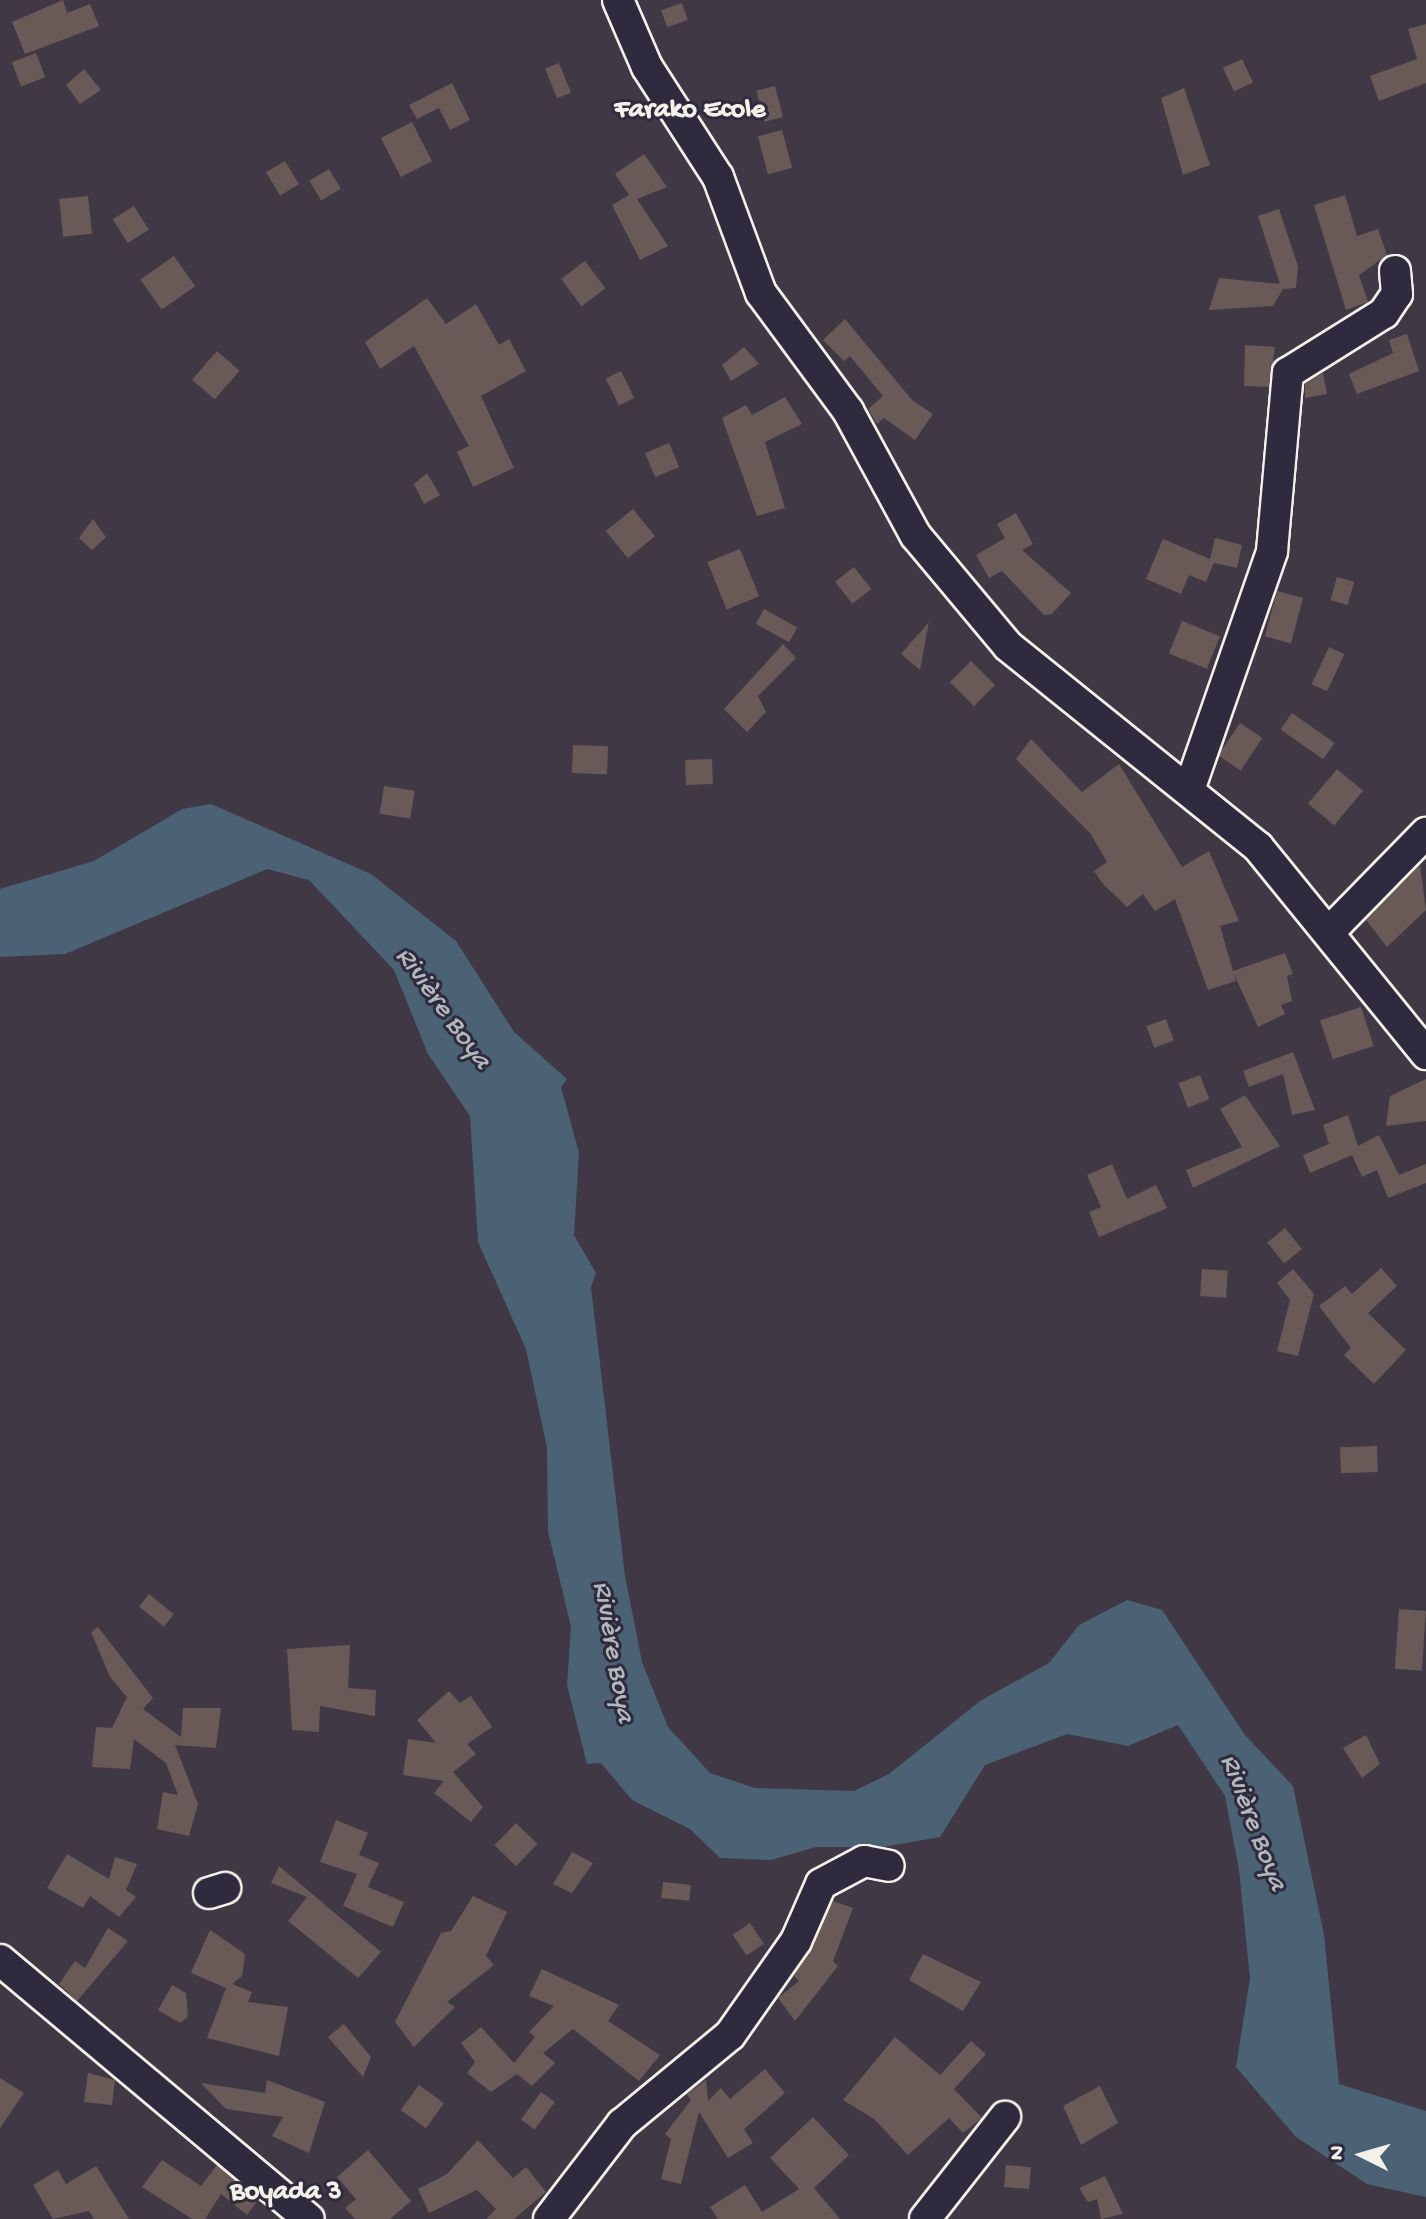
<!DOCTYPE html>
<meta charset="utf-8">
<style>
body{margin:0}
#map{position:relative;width:1426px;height:2219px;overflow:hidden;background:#403845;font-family:"Gochi Hand",sans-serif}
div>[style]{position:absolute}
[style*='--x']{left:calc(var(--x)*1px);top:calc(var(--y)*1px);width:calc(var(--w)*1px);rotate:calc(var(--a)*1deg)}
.water>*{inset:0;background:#4b6275}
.building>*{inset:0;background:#695a57;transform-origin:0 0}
.roads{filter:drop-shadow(2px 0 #f4f1e8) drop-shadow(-2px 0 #f4f1e8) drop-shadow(0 2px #f4f1e8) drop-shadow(0 -2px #f4f1e8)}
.minor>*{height:30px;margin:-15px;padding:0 15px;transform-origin:15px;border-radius:15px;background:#2f2a3d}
span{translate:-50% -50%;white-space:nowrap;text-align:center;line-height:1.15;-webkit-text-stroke:6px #2f2a3d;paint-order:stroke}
.neighbourhood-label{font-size:28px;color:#f4f1e8;font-weight:700}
.water-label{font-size:28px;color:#b0b8ba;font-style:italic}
.north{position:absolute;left:1322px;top:2115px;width:80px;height:80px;-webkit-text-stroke:6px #2f2a3d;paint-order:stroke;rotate:275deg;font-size:22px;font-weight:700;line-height:32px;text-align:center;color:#f4f1e8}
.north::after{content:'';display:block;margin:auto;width:28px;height:36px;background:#f4f1e8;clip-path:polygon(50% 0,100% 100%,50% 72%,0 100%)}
</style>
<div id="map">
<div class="water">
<i style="clip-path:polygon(211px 804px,371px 874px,456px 941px,514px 1032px,567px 1079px,561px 1087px,579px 1153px,574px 1235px,596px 1273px,591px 1287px,625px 1576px,642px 1662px,668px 1727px,710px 1773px,755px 1788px,854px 1791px,889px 1774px,980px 1701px,1049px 1663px,1079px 1625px,1127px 1600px,1162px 1610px,1245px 1735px,1293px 1786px,1324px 1935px,1339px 2084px,1426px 2111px,1426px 2197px,1367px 2184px,1296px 2137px,1236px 2067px,1250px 1978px,1239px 1870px,1225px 1796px,1178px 1725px,1128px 1746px,1067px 1734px,985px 1765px,940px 1837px,883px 1847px,816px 1847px,771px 1860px,720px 1858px,690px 1829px,632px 1800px,601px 1763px,587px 1764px,567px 1685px,571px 1627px,548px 1531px,547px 1448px,526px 1349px,478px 1242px,470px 1116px,428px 1054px,394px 970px,309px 880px,267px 869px,65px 954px,0 957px,0 889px,94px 861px,182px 809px)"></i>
</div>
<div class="building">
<i style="clip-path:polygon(63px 0,67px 13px,90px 4px,99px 26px,25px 54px,12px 22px)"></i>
<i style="left:682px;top:3px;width:18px;height:22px;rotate:71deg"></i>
<i style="clip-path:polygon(1426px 24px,1426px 83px,1379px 101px,1370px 76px,1417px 59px,1408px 29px)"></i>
<i style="left:36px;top:53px;width:26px;height:26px;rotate:69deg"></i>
<i style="left:1242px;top:59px;width:26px;height:21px;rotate:65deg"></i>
<i style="left:559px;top:63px;width:32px;height:15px;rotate:68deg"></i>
<i style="clip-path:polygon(84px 69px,101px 90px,80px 104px,66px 85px)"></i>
<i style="clip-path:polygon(452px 83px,470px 120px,450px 130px,439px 108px,417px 119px,409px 105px)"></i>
<i style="left:775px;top:86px;width:32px;height:19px;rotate:76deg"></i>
<i style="clip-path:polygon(1184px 88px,1210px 165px,1183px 175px,1161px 98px)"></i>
<i style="left:412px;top:122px;width:44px;height:35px;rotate:63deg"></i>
<i style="left:782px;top:130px;width:39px;height:25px;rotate:75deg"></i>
<i style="clip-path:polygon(644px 154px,667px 187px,637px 199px,668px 246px,640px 260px,612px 205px,629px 195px,615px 174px)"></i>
<i style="left:285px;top:161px;width:27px;height:22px;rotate:59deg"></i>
<i style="left:329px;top:169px;width:23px;height:23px;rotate:59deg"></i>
<i style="clip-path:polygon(1345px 195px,1357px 236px,1378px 229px,1387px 255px,1359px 275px,1368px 302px,1346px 310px,1314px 205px)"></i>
<i style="left:88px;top:196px;width:38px;height:29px;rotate:84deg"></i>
<i style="left:134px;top:206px;width:28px;height:25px;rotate:58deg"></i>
<i style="clip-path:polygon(1279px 209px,1298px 266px,1296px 288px,1283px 289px,1273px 306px,1209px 310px,1219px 278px,1280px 284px,1258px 216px)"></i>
<i style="left:174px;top:256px;width:37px;height:41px;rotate:55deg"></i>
<i style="left:585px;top:261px;width:34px;height:30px;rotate:53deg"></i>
<i style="clip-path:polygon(427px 298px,446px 324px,476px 304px,499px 345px,509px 339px,526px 371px,481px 396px,514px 468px,473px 487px,457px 452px,469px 446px,414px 346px,380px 369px,365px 342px)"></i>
<i style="clip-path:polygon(845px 319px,912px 400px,933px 414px,915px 440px,884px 418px,877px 424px,868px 409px,883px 396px,850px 356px,844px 361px,823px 340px)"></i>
<i style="clip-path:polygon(1407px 334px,1419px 371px,1357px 394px,1349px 374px,1393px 353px,1389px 340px)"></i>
<i style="clip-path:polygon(1245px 345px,1275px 347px,1269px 387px,1244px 386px)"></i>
<i style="clip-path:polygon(744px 347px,759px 364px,731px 381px,722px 365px)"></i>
<i style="left:217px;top:351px;width:30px;height:38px;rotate:41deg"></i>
<i style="left:621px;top:371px;width:30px;height:17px;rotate:64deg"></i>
<i style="clip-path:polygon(1323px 373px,1327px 394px,1305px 398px,1305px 384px)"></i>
<i style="clip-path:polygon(785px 397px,802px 424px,765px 442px,785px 508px,757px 516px,722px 418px,746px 405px,752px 415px)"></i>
<i style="left:669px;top:443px;width:26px;height:26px;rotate:67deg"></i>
<i style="clip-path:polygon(427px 473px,440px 495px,424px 504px,414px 484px)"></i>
<i style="left:633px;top:509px;width:35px;height:35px;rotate:51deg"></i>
<i style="clip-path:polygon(1016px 513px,1033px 544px,1022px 550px,1071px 593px,1052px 614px,1044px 615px,1002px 571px,989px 578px,976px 555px,1005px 538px,997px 524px)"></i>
<i style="clip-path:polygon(93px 519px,106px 537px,92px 550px,79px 538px)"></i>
<i style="clip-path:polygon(1215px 538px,1242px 545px,1237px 568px,1214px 563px,1206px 582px,1189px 575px,1181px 594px,1146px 579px,1163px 539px,1210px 559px)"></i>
<i style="left:740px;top:549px;width:51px;height:35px;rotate:68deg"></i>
<i style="left:854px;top:567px;width:28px;height:24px;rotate:52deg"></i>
<i style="left:1337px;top:577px;width:18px;height:24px;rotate:16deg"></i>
<i style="left:1277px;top:591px;width:27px;height:47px;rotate:15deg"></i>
<i style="left:764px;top:609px;width:38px;height:17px;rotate:29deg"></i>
<i style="left:1182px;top:621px;width:41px;height:35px;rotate:22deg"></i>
<i style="clip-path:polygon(929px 622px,920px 670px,901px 654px)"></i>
<i style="clip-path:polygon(783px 644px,796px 658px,758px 696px,766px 712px,747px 732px,724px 709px)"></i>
<i style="left:1329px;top:647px;width:17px;height:41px;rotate:25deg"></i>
<i style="left:971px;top:661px;width:34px;height:30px;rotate:45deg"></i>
<i style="left:1292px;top:713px;width:52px;height:20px;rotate:35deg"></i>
<i style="left:1240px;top:723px;width:27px;height:39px;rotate:34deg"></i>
<i style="clip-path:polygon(1031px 739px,1082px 792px,1119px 764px,1182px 867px,1209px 851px,1239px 921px,1220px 926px,1233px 971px,1285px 953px,1293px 974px,1287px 976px,1292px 1001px,1281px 1005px,1285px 1014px,1258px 1027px,1234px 974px,1236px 981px,1208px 990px,1175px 899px,1155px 911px,1143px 894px,1127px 907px,1103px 884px,1094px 871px,1107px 862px,1090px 833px,1016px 759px)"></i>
<i style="left:573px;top:745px;width:35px;height:28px;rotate:2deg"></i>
<i style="left:712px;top:759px;width:25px;height:27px;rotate:88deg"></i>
<i style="left:1337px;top:769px;width:34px;height:45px;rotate:40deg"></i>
<i style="left:384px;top:786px;width:31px;height:28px;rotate:9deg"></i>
<i style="clip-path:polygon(1420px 865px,1426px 910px,1387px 947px,1366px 920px)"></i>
<i style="left:1361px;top:1007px;width:41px;height:43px;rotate:72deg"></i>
<i style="left:1166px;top:1019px;width:23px;height:21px;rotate:70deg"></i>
<i style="clip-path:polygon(1293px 1052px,1315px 1110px,1292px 1115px,1283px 1074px,1249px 1087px,1243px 1071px)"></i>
<i style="left:1200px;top:1075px;width:26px;height:23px;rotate:69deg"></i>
<i style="clip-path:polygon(1426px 1079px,1426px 1121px,1386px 1126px,1390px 1096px)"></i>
<i style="clip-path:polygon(1245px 1095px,1280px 1146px,1193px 1188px,1186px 1170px,1242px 1147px,1220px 1109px)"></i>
<i style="clip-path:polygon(1348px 1115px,1358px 1146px,1379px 1135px,1399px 1175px,1426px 1164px,1426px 1183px,1388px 1198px,1377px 1170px,1362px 1177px,1352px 1155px,1310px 1173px,1303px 1155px,1329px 1144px,1323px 1125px)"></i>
<i style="clip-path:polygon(1112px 1164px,1127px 1199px,1156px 1185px,1167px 1208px,1099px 1237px,1089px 1212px,1101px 1207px,1087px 1175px)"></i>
<i style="left:1285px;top:1228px;width:27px;height:23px;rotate:51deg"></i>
<i style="clip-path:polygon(1381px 1268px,1397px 1286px,1368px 1313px,1406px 1350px,1374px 1384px,1344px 1355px,1351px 1348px,1319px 1306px,1345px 1286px,1352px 1294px)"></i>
<i style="left:1202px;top:1269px;width:26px;height:27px;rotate:4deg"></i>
<i style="clip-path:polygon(1293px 1269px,1314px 1294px,1298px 1356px,1277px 1351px,1290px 1300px,1277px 1283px)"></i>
<i style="left:1377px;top:1446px;width:26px;height:37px;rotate:88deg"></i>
<i style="left:149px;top:1594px;width:32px;height:16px;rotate:39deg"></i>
<i style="left:1399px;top:1609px;width:27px;height:60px;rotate:4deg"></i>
<i style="clip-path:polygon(98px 1627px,153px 1698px,143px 1709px,181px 1737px,183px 1708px,221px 1708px,216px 1748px,175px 1745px,198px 1804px,189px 1836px,157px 1829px,163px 1792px,178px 1795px,166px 1763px,134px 1739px,130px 1769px,92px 1767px,96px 1727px,112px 1728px,127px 1697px,110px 1677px,91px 1632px)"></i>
<i style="clip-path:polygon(350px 1645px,348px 1688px,376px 1690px,375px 1716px,320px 1706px,319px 1732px,292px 1730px,287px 1649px)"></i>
<i style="clip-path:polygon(449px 1691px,460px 1703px,471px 1696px,492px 1727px,467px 1744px,476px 1754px,453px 1772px,483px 1807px,471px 1822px,434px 1793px,444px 1781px,403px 1775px,408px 1739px,436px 1743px,417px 1720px)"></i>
<i style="clip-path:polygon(1366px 1735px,1380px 1764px,1362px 1778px,1343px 1748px)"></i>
<i style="clip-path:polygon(336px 1820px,368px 1833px,359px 1855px,379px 1863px,368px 1887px,404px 1902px,393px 1927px,343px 1906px,357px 1874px,320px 1862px)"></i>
<i style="left:516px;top:1823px;width:30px;height:31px;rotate:44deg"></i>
<i style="clip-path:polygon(572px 1852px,593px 1863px,572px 1893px,553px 1884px)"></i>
<i style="clip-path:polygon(67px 1854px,109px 1879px,115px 1857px,137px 1864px,126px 1890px,136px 1897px,119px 1917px,90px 1896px,83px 1908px,47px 1888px)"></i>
<i style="clip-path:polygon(279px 1866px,381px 1952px,358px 1978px,288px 1921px,307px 1897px,271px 1883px)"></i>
<i style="left:663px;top:1882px;width:28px;height:16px;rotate:6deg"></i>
<i style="clip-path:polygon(473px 1896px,507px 1912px,486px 1956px,494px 1965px,447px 2002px,455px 2007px,414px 2047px,395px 2022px,441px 1933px,451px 1931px)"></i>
<i style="clip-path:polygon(833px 1901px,853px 1908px,833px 1961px,838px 1966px,795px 2021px,778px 1998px,799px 1981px,794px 1976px)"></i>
<i style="left:750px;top:1923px;width:25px;height:21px;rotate:56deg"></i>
<i style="clip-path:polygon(108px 1928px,128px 1941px,77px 2001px,59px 1984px,75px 1961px,85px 1968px)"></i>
<i style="clip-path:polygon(210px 1930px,245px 1954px,242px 1976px,232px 1984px,252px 1992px,248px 2002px,288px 2007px,279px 2056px,207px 2038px,226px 1988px,191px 1973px)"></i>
<i style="clip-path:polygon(923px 1954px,981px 1982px,963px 2011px,909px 1980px)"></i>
<i style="clip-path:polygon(542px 1969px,619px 2005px,608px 2021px,660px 2055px,639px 2081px,573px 2029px,543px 2053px,555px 2063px,532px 2086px,517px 2074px,491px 2092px,467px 2073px,475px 2062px,461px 2043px,481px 2027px,514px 2063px,535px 2037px,529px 2032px,554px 2006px,529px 1996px)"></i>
<i style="clip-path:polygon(172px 1985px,186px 1993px,188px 2017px,180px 2023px,158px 2010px)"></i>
<i style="clip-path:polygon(344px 2024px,371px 2057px,363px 2077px,328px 2037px)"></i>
<i style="clip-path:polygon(895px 2037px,940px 2075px,971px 2041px,986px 2054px,954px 2089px,982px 2118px,963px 2133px,949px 2118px,908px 2155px,874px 2119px,843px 2100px)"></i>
<i style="clip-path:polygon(765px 2069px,785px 2093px,744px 2129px,753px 2143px,728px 2158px,699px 2112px,681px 2184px,661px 2179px,671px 2139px,665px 2134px,691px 2100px,687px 2094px,706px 2080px,708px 2101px,721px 2088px,730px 2099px)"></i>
<i style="clip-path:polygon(88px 2073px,115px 2080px,112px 2105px,84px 2102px)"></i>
<i style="clip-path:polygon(0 2078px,24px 2093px,0 2128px)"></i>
<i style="clip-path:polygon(267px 2080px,325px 2102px,309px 2153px,272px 2136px,283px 2117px,226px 2109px,201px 2083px,265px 2093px)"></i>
<i style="left:419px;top:2085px;width:31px;height:31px;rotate:36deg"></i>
<i style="clip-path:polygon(1100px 2086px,1118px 2123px,1081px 2145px,1063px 2106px)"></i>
<i style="left:541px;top:2092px;width:17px;height:34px;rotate:36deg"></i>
<i style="clip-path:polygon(813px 2117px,849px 2155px,814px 2188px,840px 2219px,718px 2219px,710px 2207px,745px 2185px,762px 2212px,799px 2189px,770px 2158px)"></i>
<i style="clip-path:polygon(478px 2140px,513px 2178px,526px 2167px,546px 2192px,514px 2219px,486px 2219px,496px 2209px,477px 2190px,429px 2213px,418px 2189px,447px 2174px)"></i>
<i style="clip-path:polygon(368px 2150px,411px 2201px,390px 2219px,355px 2219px,345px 2208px,356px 2199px,337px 2177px)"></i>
<i style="clip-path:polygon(162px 2160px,201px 2186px,217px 2165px,258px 2200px,247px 2215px,221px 2194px,205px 2219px,192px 2219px,142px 2187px)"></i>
<i style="left:1006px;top:2165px;width:25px;height:22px;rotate:5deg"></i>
<i style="clip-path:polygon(96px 2166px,129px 2219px,94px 2219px,89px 2211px,53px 2219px,33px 2185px,58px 2170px,66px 2184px)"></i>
<i style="clip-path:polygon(1105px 2176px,1123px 2214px,1101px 2219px,1097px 2199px,1088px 2202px,1079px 2188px)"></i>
</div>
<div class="roads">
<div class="minor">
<i style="--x:618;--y:0;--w:73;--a:66.6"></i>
<i style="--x:647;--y:67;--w:131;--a:57.2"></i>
<i style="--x:718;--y:177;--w:124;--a:69.7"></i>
<i style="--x:761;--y:293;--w:147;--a:53.6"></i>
<i style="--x:848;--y:411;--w:142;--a:61.5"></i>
<i style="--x:916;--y:536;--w:143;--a:50.1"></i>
<i style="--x:1008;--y:646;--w:321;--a:38.8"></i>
<i style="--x:1258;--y:847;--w:267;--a:50.9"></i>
<i style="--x:1189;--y:790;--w:253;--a:-70.8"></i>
<i style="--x:1272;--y:551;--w:179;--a:-84.9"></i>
<i style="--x:1288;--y:373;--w:113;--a:-32"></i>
<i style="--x:1384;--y:313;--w:23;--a:-56"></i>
<i style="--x:1397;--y:294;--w:23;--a:-95"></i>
<i style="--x:1331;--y:930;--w:136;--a:-45.6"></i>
<i style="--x:209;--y:1893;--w:17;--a:-17"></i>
<i style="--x:0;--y:1960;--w:403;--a:40"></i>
<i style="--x:549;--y:2219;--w:120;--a:-52.5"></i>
<i style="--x:622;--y:2124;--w:140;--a:-39.5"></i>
<i style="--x:730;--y:2035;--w:115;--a:-54.9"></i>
<i style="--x:796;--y:1941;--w:62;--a:-66.3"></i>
<i style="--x:821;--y:1884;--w:49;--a:-28.1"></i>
<i style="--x:864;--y:1861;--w:25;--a:11"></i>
<i style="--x:925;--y:2219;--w:130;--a:-51.9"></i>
</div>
</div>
<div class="neighbourhood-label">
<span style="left:690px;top:111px">Farako Ecole</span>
<span style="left:286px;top:2193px">Boyada 3</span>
</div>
<div class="water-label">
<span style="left:442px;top:1009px;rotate:54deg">Rivière Boya</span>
<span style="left:612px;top:1652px;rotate:80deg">Rivière Boya</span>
<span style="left:1252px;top:1823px;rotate:69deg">Rivière Boya</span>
</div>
<div class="north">N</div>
</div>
